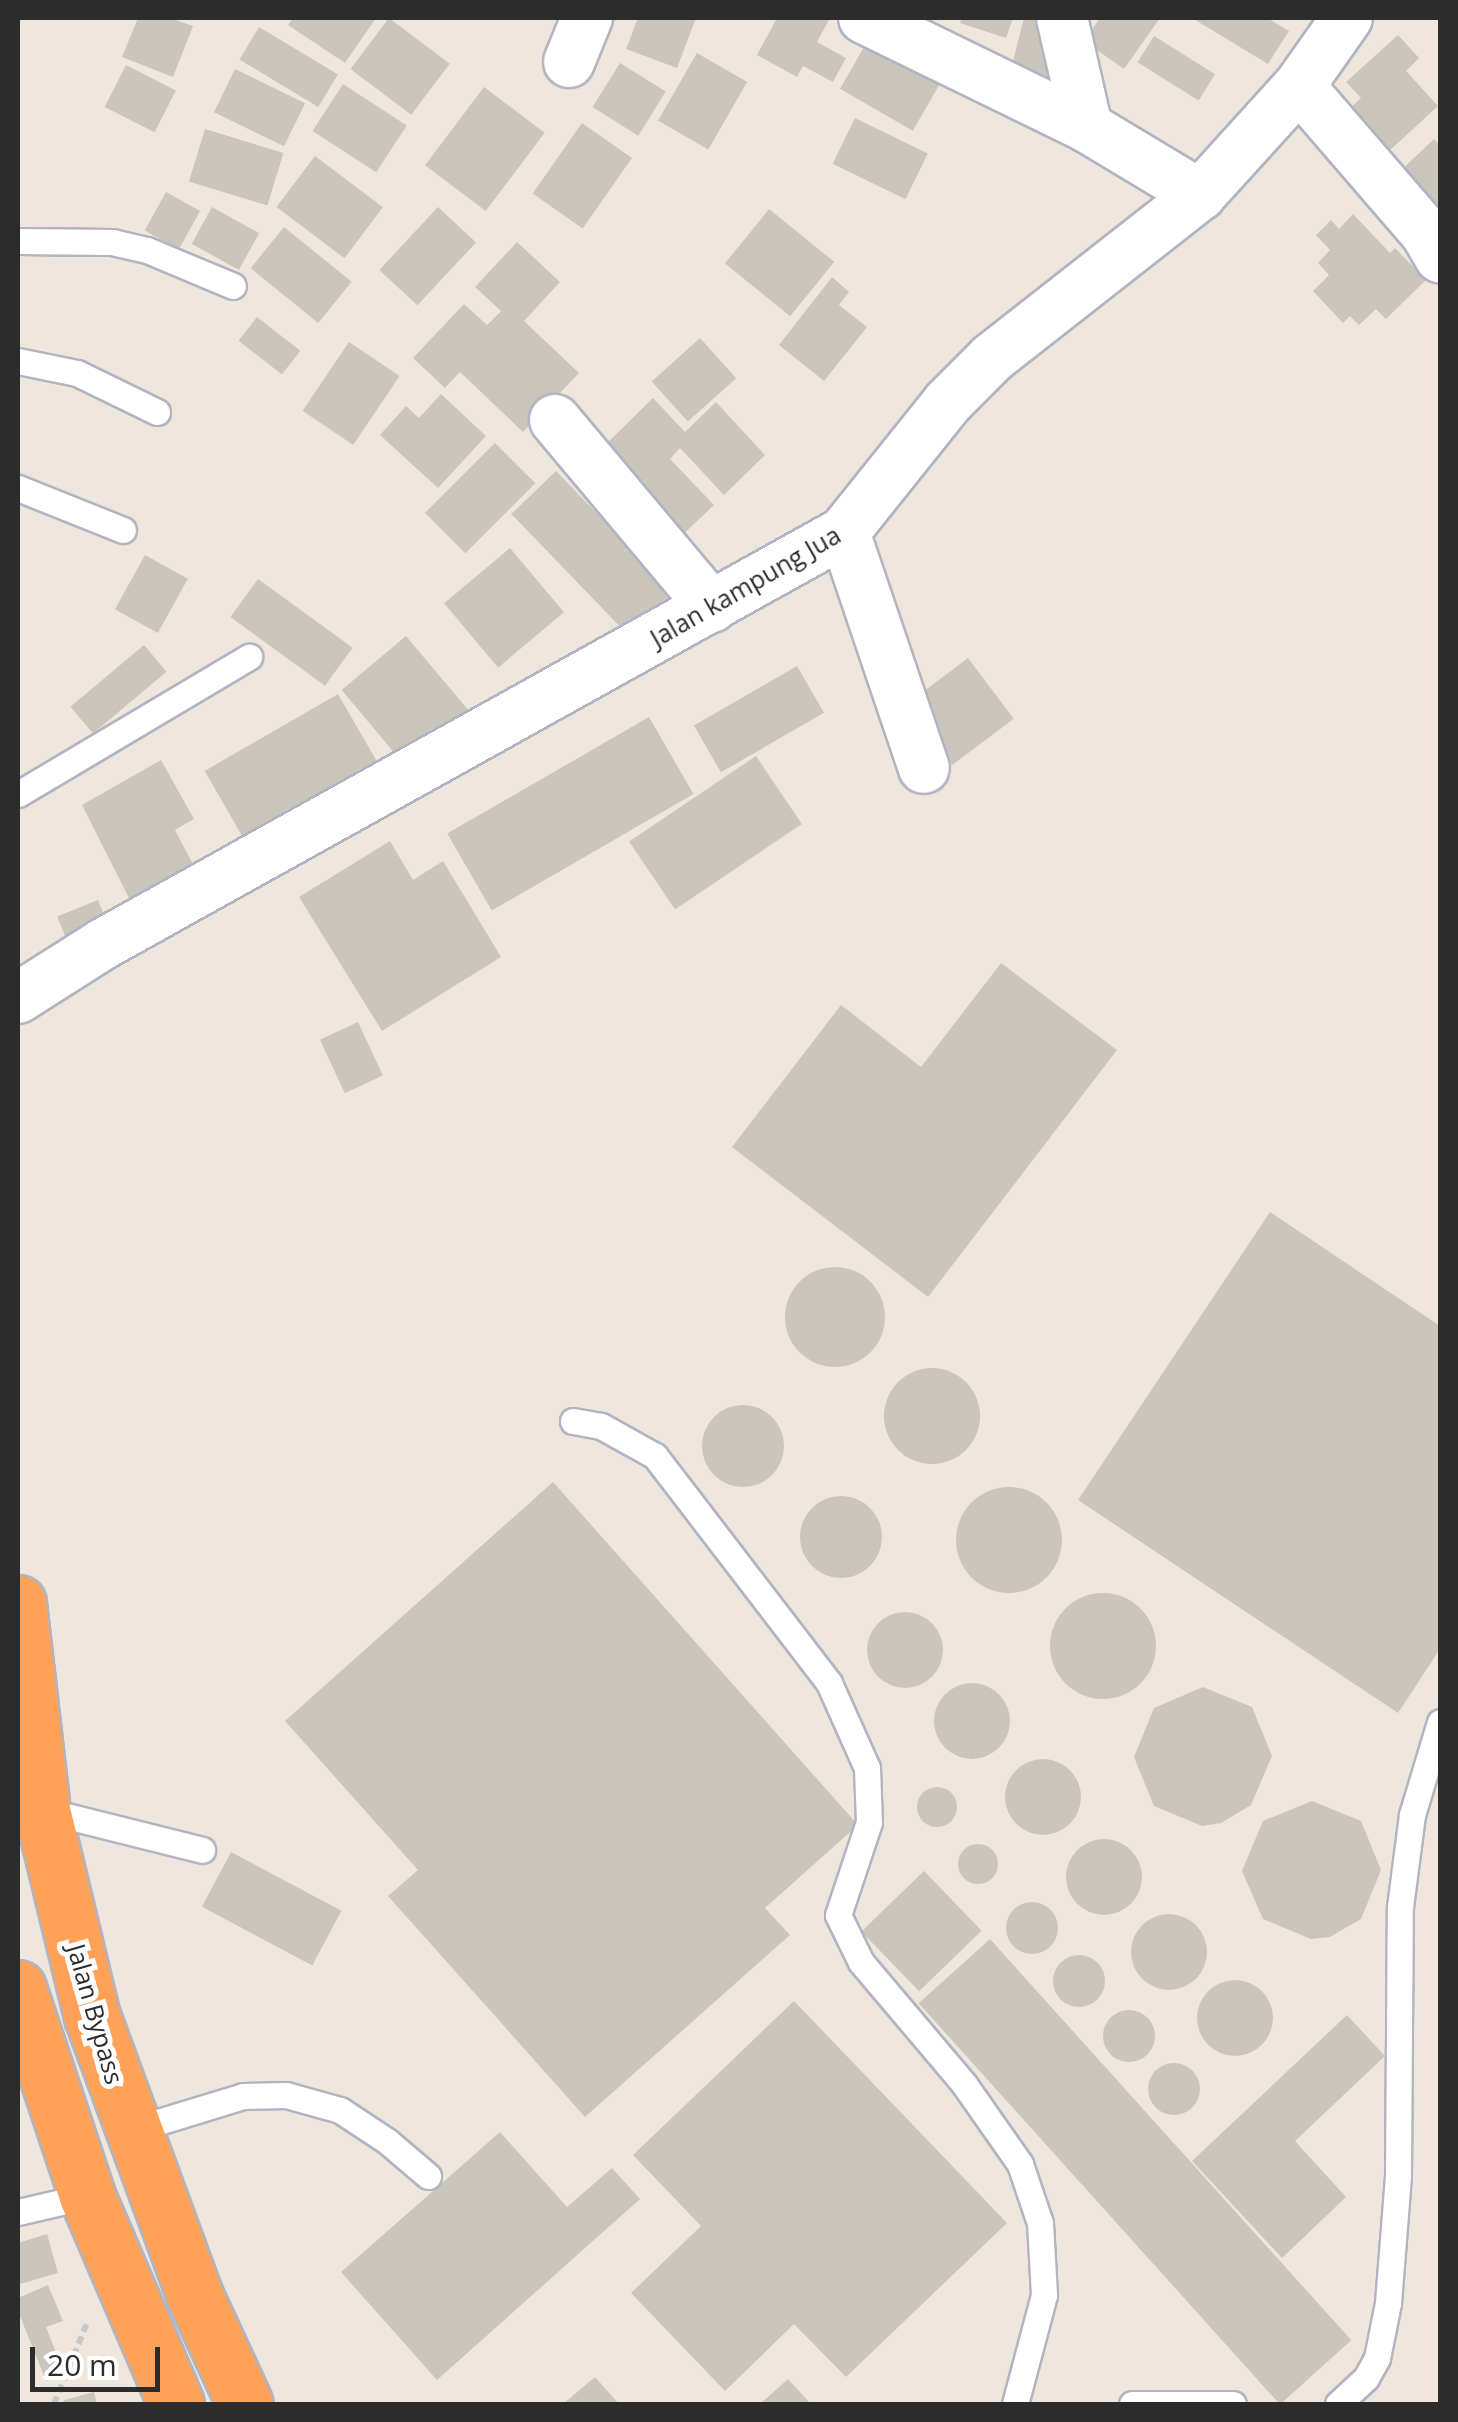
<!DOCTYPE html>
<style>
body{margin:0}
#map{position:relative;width:1458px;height:2422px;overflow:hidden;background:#efe7dd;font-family:"Open Sans",sans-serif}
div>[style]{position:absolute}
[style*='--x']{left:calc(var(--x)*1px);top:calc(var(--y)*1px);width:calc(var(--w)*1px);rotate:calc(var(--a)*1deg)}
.building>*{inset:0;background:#cac6bc;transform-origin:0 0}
.round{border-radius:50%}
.path>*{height:6px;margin-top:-3px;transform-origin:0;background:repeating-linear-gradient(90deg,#c8c8c8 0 8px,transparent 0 13px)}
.roads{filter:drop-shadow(2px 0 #b1b4c1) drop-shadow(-2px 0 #b1b4c1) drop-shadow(0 2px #b1b4c1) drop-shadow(0 -2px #b1b4c1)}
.lane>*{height:25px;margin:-12.5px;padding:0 12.5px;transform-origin:12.5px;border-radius:12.5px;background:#fff}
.street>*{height:50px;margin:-25px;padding:0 25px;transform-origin:25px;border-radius:25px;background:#fff}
.highway>*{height:55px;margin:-27.5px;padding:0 27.5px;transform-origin:27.5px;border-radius:27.5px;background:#ffa258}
span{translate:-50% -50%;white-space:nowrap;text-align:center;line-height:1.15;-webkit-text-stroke:10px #fff;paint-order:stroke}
.street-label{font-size:25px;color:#2c2c2c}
.frame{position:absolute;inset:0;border:20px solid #2c2c2c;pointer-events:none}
.scale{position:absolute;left:30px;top:2347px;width:130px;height:45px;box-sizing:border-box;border:5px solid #2c2c2c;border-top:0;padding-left:12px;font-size:30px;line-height:35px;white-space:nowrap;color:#2c2c2c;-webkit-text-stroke:8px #fff;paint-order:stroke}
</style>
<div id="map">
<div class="building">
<i style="clip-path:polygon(138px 18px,170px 18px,193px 26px,173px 77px,122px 57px)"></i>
<i style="clip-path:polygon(293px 18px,376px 18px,345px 63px,288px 25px)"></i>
<i style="left:389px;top:18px;width:76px;height:64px;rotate:37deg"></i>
<i style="clip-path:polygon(638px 18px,696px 18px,677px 68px,626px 49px)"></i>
<i style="clip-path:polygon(777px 18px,830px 18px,817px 42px,846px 58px,833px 82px,803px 66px,797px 77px,757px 55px)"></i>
<i style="clip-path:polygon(962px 18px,1013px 18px,1006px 38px,960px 23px)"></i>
<i style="clip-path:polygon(1024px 18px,1045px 18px,1040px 36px,1063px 42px,1052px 83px,1010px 73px)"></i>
<i style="clip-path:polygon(1100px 18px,1160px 18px,1124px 69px,1084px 41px)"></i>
<i style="clip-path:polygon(1192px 18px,1267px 18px,1289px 31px,1268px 64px)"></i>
<i style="left:259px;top:27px;width:92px;height:38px;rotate:31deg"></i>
<i style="left:871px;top:35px;width:84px;height:62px;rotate:30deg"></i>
<i style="clip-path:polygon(1398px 35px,1419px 58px,1406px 71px,1438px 106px,1388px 152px,1349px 109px,1361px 98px,1346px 82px)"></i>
<i style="left:1154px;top:36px;width:72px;height:31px;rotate:32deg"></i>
<i style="left:697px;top:53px;width:58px;height:78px;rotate:30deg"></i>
<i style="left:620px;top:63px;width:54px;height:52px;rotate:32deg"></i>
<i style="left:126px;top:65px;width:56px;height:47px;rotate:27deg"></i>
<i style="left:235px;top:69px;width:78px;height:48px;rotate:26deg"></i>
<i style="left:343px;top:84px;width:76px;height:56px;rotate:33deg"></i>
<i style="left:484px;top:87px;width:76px;height:98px;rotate:37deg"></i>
<i style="left:855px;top:118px;width:81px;height:51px;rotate:26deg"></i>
<i style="left:582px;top:123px;width:61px;height:86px;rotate:35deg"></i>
<i style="left:205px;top:129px;width:82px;height:55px;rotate:17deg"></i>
<i style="clip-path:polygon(1434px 139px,1440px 146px,1440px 224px,1395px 176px)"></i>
<i style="left:315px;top:156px;width:85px;height:64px;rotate:37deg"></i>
<i style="left:166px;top:192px;width:39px;height:44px;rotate:29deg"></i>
<i style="left:212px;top:207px;width:54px;height:42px;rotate:29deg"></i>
<i style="left:438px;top:207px;width:52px;height:86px;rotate:43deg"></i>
<i style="left:769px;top:209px;width:84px;height:70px;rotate:39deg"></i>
<i style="clip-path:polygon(1353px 214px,1390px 253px,1395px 248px,1426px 280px,1386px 319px,1376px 309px,1359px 325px,1350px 316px,1343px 323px,1313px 291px,1329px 275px,1318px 263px,1330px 250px,1316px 235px,1331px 220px,1339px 229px)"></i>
<i style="left:284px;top:227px;width:87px;height:53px;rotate:39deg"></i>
<i style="clip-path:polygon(517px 242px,560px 282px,524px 321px,579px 373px,523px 432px,460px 372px,445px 388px,413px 358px,464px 304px,487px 325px,501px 311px,475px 287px)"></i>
<i style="clip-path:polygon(832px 277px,849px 292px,839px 305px,867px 327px,824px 381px,779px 345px)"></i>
<i style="left:257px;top:317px;width:55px;height:30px;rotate:38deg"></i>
<i style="left:700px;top:338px;width:54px;height:65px;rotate:48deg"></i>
<i style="left:349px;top:342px;width:61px;height:83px;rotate:34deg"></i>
<i style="clip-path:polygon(441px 394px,486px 436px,438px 488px,380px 435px,406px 406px,419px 418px)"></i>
<i style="clip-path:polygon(653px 398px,685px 432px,716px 402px,765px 455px,724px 495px,680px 448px,670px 459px,714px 505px,675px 542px,596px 454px)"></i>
<i style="left:495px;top:443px;width:57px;height:99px;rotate:45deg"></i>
<i style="left:556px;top:471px;width:175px;height:62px;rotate:46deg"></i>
<i style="left:510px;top:548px;width:84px;height:86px;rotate:50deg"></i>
<i style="left:145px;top:555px;width:49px;height:62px;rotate:29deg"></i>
<i style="left:258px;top:579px;width:117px;height:47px;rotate:36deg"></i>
<i style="left:406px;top:636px;width:101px;height:84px;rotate:50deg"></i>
<i style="left:144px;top:645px;width:35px;height:96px;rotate:50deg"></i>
<i style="left:968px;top:658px;width:76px;height:77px;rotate:53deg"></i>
<i style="left:797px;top:666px;width:54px;height:119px;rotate:60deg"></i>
<i style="left:338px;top:694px;width:88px;height:154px;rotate:60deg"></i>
<i style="left:649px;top:717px;width:89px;height:233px;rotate:60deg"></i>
<i style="left:756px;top:756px;width:82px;height:153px;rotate:56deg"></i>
<i style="clip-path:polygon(161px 760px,194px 819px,175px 830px,197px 872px,134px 908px,82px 805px)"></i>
<i style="clip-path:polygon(390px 841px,413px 880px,443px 861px,501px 957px,382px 1031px,299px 897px)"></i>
<i style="left:98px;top:900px;width:35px;height:44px;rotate:68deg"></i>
<i style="clip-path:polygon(1001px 963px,1117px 1050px,928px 1297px,732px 1147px,841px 1005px,921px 1067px)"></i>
<i style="left:358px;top:1022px;width:59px;height:42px;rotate:65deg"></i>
<i style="clip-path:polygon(1270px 1212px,1440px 1326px,1440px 1649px,1398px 1713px,1078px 1500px)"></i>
<i class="round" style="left:785px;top:1267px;width:100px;height:100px"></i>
<i class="round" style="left:884px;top:1368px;width:96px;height:96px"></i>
<i class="round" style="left:702px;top:1405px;width:82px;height:82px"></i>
<i style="clip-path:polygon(553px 1482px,858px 1825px,765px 1908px,790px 1935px,585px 2117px,388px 1896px,418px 1870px,285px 1721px)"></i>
<i class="round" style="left:956px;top:1487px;width:106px;height:106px"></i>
<i class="round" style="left:800px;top:1496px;width:82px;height:82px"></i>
<i class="round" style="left:1050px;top:1593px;width:106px;height:106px"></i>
<i class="round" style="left:867px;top:1612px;width:76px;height:76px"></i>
<i class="round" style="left:934px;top:1683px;width:76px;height:76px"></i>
<i style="clip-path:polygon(1203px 1687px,1252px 1707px,1272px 1756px,1251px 1805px,1221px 1823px,1202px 1826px,1154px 1806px,1134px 1757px,1154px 1708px)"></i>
<i class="round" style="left:1005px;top:1759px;width:76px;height:76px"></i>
<i class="round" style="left:917px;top:1787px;width:40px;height:40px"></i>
<i style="clip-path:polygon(1312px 1801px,1361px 1821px,1381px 1870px,1361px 1919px,1330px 1937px,1311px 1939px,1263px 1919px,1242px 1871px,1263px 1821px)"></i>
<i class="round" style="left:1066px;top:1839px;width:76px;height:76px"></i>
<i class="round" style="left:958px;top:1844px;width:40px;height:40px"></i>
<i style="left:231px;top:1852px;width:125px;height:62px;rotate:28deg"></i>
<i style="left:924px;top:1871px;width:83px;height:87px;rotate:46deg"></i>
<i class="round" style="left:1006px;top:1902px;width:52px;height:52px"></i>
<i class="round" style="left:1131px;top:1914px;width:76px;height:76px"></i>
<i style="left:990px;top:1939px;width:540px;height:96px;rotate:48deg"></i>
<i class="round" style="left:1053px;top:1955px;width:52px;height:52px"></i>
<i class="round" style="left:1197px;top:1980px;width:76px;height:76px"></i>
<i style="clip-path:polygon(794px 2001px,1007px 2223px,846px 2377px,794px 2324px,725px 2391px,631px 2293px,701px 2226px,633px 2155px)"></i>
<i class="round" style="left:1103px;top:2010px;width:52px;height:52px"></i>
<i style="clip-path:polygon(1347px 2015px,1385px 2056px,1295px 2141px,1346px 2197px,1282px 2258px,1192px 2161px)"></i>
<i class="round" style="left:1148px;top:2063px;width:52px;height:52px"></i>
<i style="clip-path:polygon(500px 2132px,567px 2207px,612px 2168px,640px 2199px,437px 2380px,341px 2272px)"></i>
<i style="clip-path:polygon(47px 2234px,58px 2273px,20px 2284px,18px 2243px)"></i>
<i style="clip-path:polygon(48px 2285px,63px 2321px,46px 2327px,64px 2373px,46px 2381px,18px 2311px,18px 2298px)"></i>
<i style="clip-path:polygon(595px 2377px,619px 2404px,563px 2404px)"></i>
<i style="clip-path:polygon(788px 2379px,811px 2404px,760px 2404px)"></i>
<i style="clip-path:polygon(94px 2392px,97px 2404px,62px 2404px,64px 2400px)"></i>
</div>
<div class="path">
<i style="--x:54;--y:2404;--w:87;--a:-67.8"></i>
</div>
<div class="roads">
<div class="lane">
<i style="--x:18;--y:241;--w:94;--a:0.6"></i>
<i style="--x:112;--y:242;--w:36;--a:13"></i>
<i style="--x:147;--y:250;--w:93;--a:22.7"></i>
<i style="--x:18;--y:361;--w:60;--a:11.5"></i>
<i style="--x:77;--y:373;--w:89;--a:26"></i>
<i style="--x:18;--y:488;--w:113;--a:21.8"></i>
<i style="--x:18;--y:794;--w:269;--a:-30.7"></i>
<i style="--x:573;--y:1421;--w:28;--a:10"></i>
<i style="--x:601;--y:1426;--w:62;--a:29.1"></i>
<i style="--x:655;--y:1456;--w:286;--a:52.5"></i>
<i style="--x:829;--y:1683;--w:93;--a:65.9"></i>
<i style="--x:867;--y:1768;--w:54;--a:87.9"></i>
<i style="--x:869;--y:1822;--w:98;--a:108.4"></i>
<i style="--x:838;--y:1915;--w:52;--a:63.9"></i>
<i style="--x:861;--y:1962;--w:160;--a:49.8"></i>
<i style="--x:964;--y:2084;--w:98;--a:55"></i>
<i style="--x:1020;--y:2164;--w:62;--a:71.3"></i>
<i style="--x:1040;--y:2223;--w:72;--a:86.8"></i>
<i style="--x:1044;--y:2295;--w:113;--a:104.9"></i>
<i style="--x:42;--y:1810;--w:165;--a:14"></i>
<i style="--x:132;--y:2130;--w:116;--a:-17"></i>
<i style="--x:243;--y:2096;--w:43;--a:-1.3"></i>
<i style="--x:286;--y:2095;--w:56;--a:15.5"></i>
<i style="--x:340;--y:2110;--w:56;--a:33.4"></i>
<i style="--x:387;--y:2141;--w:54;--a:40.5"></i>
<i style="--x:18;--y:2212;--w:71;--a:-13.1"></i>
<i style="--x:1132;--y:2404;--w:101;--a:0"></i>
<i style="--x:1338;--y:2404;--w:38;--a:-43"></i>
<i style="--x:1366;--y:2378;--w:23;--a:-61"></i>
<i style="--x:1377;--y:2358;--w:56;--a:-78.7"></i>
<i style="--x:1388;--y:2303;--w:128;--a:-85.5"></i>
<i style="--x:1398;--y:2175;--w:268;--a:-89.6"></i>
<i style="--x:1400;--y:1907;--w:93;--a:-82.6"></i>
<i style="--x:1412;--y:1815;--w:97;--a:-73.2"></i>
</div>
<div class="street">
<i style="--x:864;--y:18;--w:248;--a:26"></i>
<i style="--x:1087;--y:127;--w:112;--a:-102.9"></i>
<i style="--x:569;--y:62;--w:48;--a:-67.8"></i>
<i style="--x:1299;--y:86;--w:194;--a:49.2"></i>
<i style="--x:1426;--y:233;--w:28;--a:60"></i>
<i style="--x:1087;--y:127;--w:132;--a:31"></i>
<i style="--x:555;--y:420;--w:244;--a:50"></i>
<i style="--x:844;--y:532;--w:249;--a:71.3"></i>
<i style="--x:18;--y:998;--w:101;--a:-32.4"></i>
<i style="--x:103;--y:944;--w:848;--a:-29.07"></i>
<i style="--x:844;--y:532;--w:166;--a:-51.3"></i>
<i style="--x:948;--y:402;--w:62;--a:-45"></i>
<i style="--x:992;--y:358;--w:264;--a:-38.1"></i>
<i style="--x:1200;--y:195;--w:147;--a:-47.8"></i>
<i style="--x:1299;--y:86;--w:83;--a:-54.8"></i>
</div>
<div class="highway">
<i style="--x:18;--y:1603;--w:208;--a:83.4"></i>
<i style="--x:42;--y:1810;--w:212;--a:76.4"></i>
<i style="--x:92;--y:2016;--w:298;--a:69.8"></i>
<i style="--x:195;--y:2296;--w:119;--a:65.2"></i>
<i style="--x:18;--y:1988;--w:219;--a:71.6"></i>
<i style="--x:87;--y:2196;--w:226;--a:66.8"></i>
</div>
</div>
<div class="street-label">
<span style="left:745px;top:586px;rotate:-30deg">Jalan kampung Jua</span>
<span style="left:96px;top:2014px;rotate:74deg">Jalan Bypass</span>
</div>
<div class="frame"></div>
<div class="scale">20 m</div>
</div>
